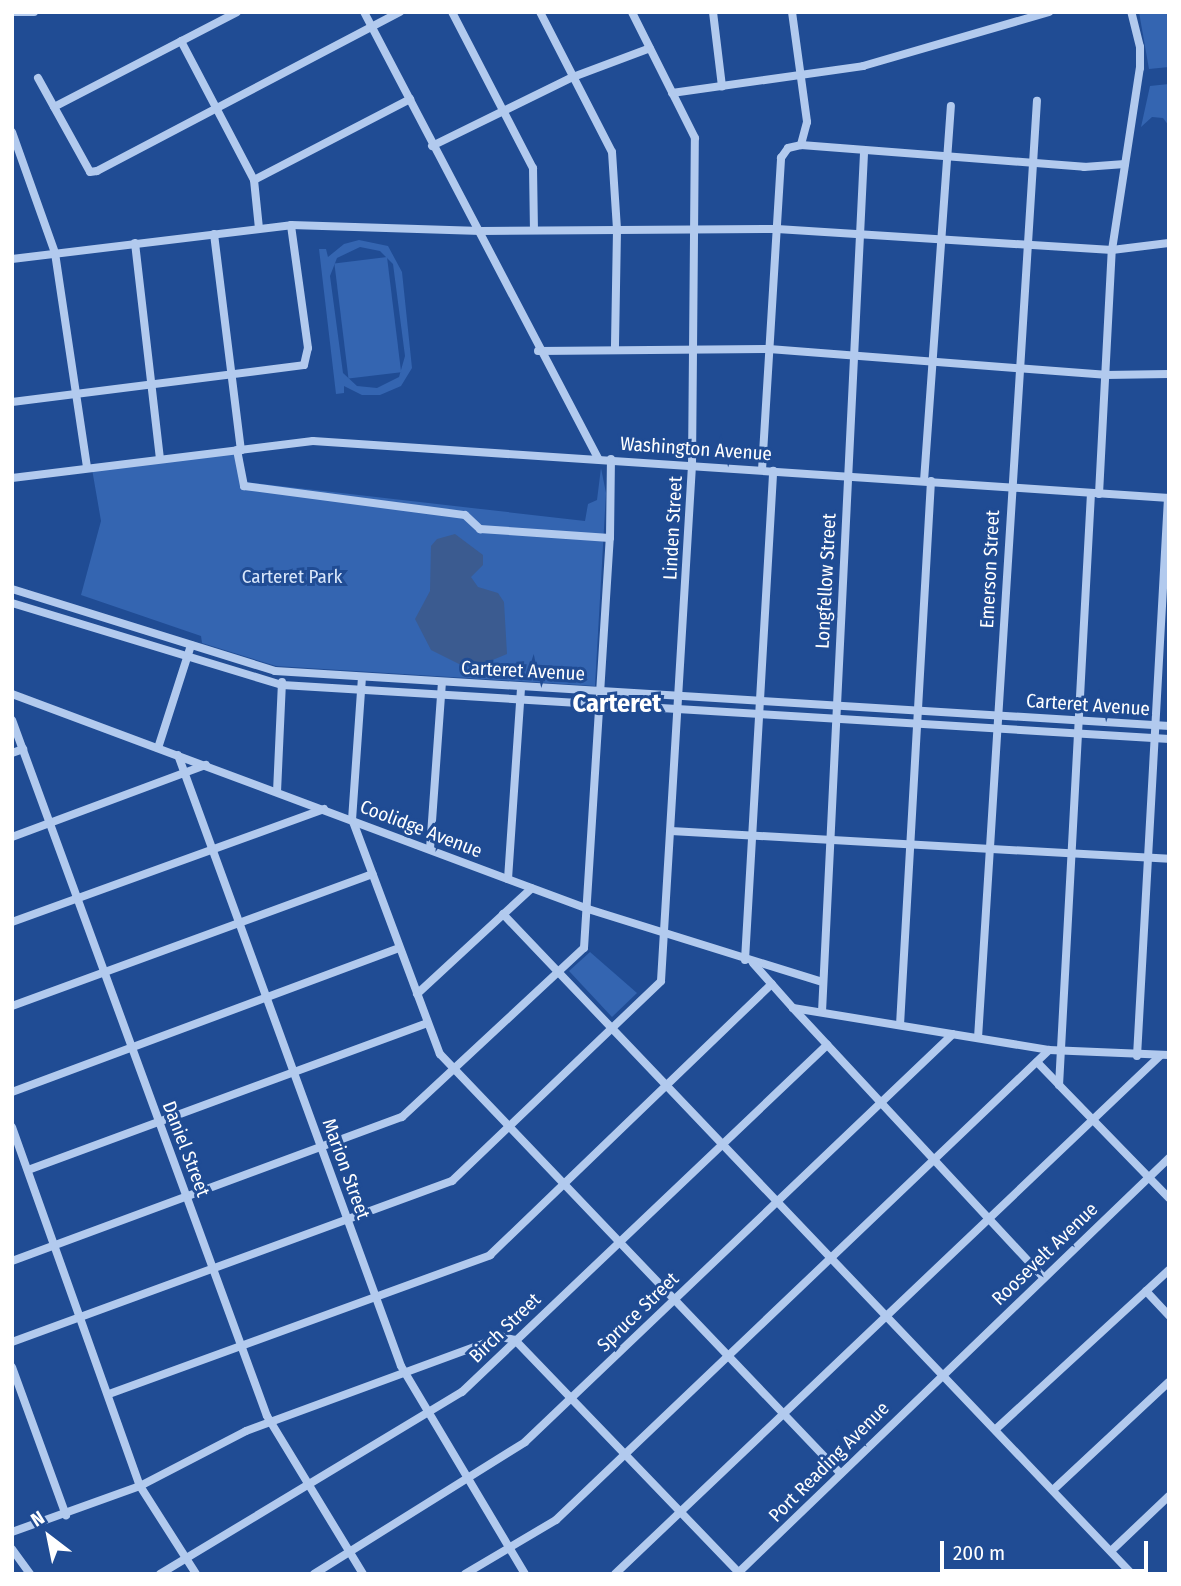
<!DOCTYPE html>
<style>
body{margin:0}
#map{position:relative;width:1181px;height:1586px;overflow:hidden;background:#204c94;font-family:"Fira Sans Condensed",sans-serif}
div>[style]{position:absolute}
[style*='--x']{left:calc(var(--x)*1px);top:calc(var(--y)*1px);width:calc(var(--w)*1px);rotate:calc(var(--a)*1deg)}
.green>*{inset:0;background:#3465b1;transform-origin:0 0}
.water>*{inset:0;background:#3b5b90}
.minor>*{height:8px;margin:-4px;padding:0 4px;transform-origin:4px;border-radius:4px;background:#b2caee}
span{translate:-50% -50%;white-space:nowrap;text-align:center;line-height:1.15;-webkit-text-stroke:6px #204c94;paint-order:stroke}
.street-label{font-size:19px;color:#fff}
.park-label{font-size:19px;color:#d8e6fa}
.district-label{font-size:26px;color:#fff;font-weight:700}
.frame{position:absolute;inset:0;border:14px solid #fff;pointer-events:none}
.north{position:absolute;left:14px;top:1502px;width:70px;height:70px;-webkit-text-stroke:5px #204c94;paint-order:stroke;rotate:328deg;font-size:19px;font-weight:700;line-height:28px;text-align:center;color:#fff}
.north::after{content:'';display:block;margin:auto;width:24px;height:32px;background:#fff;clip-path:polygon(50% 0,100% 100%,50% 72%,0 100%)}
.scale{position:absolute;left:940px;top:1541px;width:208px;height:32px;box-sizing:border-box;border:4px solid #fff;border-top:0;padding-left:9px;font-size:21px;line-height:24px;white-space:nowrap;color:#fff;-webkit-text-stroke:5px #204c94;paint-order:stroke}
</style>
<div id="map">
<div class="green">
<i style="clip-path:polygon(1139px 12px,1169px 12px,1169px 67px,1149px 69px)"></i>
<i style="clip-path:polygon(1169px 84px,1169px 126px,1163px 118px,1152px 117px,1141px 127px,1150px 86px)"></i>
<i style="clip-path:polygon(evenodd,359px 240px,388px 246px,402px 272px,412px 368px,401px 386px,380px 395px,362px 395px,344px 386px,344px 393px,336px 394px,319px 249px,326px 249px,328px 257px,344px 244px,359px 240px,360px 247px,380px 251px,393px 264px,405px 356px,399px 377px,377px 388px,357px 386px,343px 373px,330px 276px,337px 258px,360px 247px)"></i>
<i style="left:387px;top:257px;width:116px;height:53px;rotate:83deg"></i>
<i style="clip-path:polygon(241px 449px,246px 482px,585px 521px,588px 504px,597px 500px,601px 468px,606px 493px,595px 686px,276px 666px,202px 643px,201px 636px,81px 595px,101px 521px,92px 469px)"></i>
<i style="clip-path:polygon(590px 952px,637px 993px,612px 1017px,569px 971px)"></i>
</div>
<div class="water">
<i style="clip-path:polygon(455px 534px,483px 555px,483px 565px,471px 577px,478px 587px,498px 593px,504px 602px,507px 654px,483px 664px,459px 664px,431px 650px,415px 619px,430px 591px,431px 546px,437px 539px)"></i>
</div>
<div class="minor">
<i style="--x:13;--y:12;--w:21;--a:0"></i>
<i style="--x:364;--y:12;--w:504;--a:62.32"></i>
<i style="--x:452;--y:12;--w:176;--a:62.6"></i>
<i style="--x:533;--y:168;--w:62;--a:89.1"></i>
<i style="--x:540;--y:12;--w:157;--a:62.8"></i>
<i style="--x:612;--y:152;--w:78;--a:86.3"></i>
<i style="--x:617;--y:230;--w:120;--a:91"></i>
<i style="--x:713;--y:12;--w:75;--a:83.1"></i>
<i style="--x:792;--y:12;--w:111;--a:82.2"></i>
<i style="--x:807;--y:122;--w:24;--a:105"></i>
<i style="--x:181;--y:41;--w:157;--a:62.3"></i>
<i style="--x:254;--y:180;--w:48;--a:84.1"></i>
<i style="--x:38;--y:78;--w:107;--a:61"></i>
<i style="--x:90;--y:172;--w:7;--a:-8"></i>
<i style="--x:97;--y:171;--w:342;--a:-27.7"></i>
<i style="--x:672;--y:93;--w:193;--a:-8"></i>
<i style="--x:863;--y:66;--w:194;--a:-16.2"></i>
<i style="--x:54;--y:107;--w:206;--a:-27.4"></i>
<i style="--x:12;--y:132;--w:128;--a:70.4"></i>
<i style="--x:55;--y:253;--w:217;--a:81.5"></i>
<i style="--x:432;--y:146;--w:157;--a:-26.1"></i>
<i style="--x:573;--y:77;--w:82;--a:-20.6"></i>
<i style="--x:254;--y:180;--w:176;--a:-27.4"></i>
<i style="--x:214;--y:234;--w:218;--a:82.9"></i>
<i style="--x:135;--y:243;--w:217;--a:83.4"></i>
<i style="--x:12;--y:259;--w:281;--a:-6.9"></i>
<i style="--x:291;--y:225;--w:190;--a:1.8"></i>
<i style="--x:481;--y:231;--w:296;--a:-0.4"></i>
<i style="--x:777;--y:229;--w:336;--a:3.6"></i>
<i style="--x:1112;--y:250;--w:57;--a:-7"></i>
<i style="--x:538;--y:351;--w:231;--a:-0.5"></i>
<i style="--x:769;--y:349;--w:337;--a:4.4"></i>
<i style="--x:1105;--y:375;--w:64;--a:-0.9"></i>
<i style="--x:12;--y:402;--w:294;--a:-7.2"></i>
<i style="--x:304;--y:365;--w:17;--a:-77"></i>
<i style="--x:308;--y:348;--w:124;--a:-97.9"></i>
<i style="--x:237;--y:450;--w:37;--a:79"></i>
<i style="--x:244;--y:486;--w:223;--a:7.5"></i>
<i style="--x:465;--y:515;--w:21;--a:43"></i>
<i style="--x:480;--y:529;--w:130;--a:4"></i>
<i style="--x:762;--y:470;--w:313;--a:-86.5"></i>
<i style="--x:781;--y:158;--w:12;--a:-55"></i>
<i style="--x:788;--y:148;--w:13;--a:-13"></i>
<i style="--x:801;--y:145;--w:284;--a:4.4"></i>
<i style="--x:1084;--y:167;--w:41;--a:-4.2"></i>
<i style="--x:12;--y:478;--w:303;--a:-7"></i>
<i style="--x:313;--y:441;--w:858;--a:3.81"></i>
<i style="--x:924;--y:481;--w:376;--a:-85.9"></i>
<i style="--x:1091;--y:493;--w:593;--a:93.09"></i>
<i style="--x:1059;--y:1085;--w:158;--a:45.8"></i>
<i style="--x:1099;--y:494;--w:244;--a:-87"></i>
<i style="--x:1112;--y:250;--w:184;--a:-81.3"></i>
<i style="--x:1140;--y:68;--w:21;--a:-90"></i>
<i style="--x:1140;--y:47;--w:36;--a:-104"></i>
<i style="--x:12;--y:589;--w:275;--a:17.3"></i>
<i style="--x:275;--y:671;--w:896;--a:3.52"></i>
<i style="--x:12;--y:603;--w:282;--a:16.9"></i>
<i style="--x:282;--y:685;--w:889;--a:3.48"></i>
<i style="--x:362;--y:677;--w:142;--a:94"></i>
<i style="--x:352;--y:819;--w:251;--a:69.5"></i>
<i style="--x:440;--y:1054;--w:579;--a:46.33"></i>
<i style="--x:12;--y:694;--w:615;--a:20.47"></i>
<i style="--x:588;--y:909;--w:246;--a:17.3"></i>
<i style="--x:12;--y:720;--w:741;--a:69.88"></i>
<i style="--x:267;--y:1416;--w:185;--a:58.7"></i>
<i style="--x:158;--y:748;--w:108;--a:-72.2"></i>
<i style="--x:12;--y:753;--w:12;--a:-20"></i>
<i style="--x:178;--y:755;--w:650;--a:69.95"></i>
<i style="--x:401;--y:1366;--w:242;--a:59.2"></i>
<i style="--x:277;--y:792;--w:110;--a:-87.4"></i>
<i style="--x:671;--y:831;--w:499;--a:3.2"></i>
<i style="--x:12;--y:837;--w:207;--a:-20.4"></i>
<i style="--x:430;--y:849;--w:167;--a:-85.9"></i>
<i style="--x:508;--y:879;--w:191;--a:-86.1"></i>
<i style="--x:503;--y:914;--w:912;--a:46.38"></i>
<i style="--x:12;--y:922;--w:332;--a:-19.9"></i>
<i style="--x:745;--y:960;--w:490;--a:-86.7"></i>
<i style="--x:753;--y:963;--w:60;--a:48.4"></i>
<i style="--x:793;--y:1008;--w:259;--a:9.3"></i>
<i style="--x:1049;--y:1050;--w:120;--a:2.4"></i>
<i style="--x:417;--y:994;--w:156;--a:-42.7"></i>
<i style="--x:12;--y:1006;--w:384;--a:-20.1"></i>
<i style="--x:793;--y:1008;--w:367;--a:47.1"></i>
<i style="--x:822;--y:1012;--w:861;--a:-87.2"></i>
<i style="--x:900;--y:1025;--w:545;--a:-86.74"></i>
<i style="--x:978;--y:1038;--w:939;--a:-86.4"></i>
<i style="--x:1137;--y:1056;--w:559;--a:-86.82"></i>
<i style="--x:1037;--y:1062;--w:32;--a:46"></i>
<i style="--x:12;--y:1092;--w:413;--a:-20.4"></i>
<i style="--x:12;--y:1127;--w:381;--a:70.4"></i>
<i style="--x:140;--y:1486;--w:104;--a:57.5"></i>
<i style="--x:28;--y:1170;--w:425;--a:-20.2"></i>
<i style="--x:12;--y:1261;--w:416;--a:-20.3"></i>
<i style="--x:402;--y:1117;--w:248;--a:-42.9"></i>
<i style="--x:584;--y:948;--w:411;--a:-86.4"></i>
<i style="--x:610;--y:538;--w:79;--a:-89.3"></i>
<i style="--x:1146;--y:1291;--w:34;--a:47"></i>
<i style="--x:12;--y:1342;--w:469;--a:-20.1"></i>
<i style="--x:452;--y:1181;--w:289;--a:-43.7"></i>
<i style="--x:661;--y:981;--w:517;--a:-86.56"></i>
<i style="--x:692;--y:465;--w:327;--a:-89.5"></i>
<i style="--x:695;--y:138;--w:141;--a:-116.6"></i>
<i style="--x:12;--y:1367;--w:158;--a:70"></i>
<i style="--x:109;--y:1394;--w:406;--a:-20"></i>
<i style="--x:490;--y:1255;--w:391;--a:-43.9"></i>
<i style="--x:996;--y:1429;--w:235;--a:-42.6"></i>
<i style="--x:1053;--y:1490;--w:158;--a:-43"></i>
<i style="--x:12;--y:1532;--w:136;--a:-19.8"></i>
<i style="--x:140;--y:1486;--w:119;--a:-27.4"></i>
<i style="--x:246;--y:1431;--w:273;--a:-20.2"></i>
<i style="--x:502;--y:1337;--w:13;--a:13"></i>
<i style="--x:515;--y:1340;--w:323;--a:46.1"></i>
<i style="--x:12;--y:1549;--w:31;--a:54"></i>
<i style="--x:1111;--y:1551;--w:80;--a:-43.5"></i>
<i style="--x:160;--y:1574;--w:353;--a:-31.1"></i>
<i style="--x:462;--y:1392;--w:504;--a:-43.55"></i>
<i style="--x:314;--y:1574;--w:249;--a:-32"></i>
<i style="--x:525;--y:1442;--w:591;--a:-43.63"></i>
<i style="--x:465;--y:1574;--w:106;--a:-30.7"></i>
<i style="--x:556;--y:1520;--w:681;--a:-43.63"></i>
<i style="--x:615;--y:1574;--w:753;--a:-43.55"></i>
<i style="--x:737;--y:1574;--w:600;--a:-43.92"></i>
</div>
<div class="street-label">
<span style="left:696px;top:449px;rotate:4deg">Washington Avenue</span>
<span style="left:673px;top:528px;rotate:-87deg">Linden Street</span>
<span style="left:990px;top:569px;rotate:-87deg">Emerson Street</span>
<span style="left:826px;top:581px;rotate:-87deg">Longfellow Street</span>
<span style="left:523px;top:671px;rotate:3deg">Carteret Avenue</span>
<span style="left:1088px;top:705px;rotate:4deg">Carteret Avenue</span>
<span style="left:421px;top:829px;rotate:21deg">Coolidge Avenue</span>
<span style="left:186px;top:1149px;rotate:69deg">Daniel Street</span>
<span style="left:346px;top:1169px;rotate:70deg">Marion Street</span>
<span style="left:1045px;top:1254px;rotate:-44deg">Roosevelt Avenue</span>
<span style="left:638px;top:1312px;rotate:-44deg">Spruce Street</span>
<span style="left:505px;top:1328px;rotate:-44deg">Birch Street</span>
<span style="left:829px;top:1462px;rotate:-45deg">Port Reading Avenue</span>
</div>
<div class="park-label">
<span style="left:292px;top:577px">Carteret Park</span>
</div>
<div class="district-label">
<span style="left:617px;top:704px">Carteret</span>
</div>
<div class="frame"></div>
<div class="north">N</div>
<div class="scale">200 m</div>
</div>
